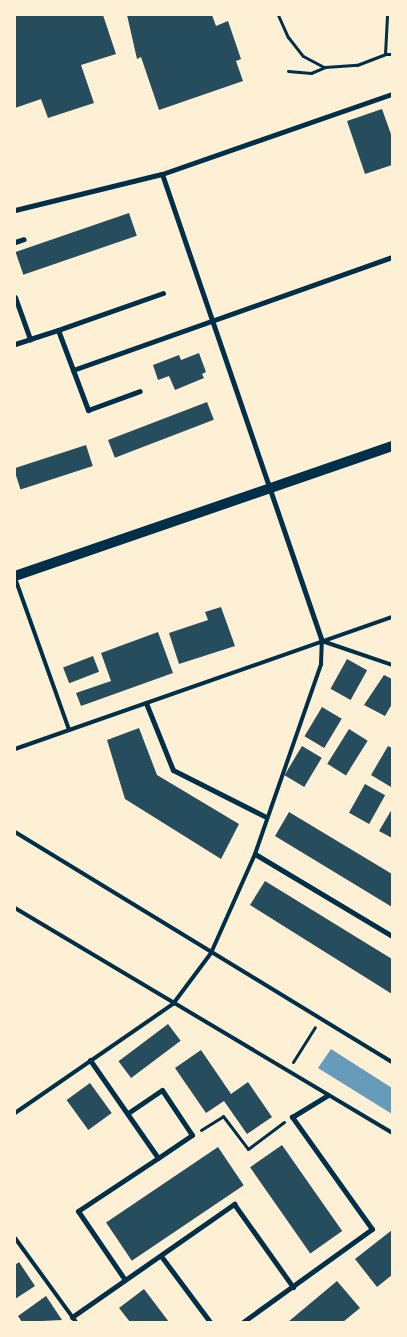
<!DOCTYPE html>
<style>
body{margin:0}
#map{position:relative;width:407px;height:1337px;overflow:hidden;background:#fdf0d5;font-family:"IBM Plex Serif",serif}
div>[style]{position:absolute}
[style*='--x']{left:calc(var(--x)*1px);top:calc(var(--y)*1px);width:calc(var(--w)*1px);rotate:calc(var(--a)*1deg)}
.water>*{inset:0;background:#669bbc}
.building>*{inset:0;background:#264d5e;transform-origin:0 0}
.path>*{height:3px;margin:-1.5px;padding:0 1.5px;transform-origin:1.5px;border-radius:1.5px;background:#003049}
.service>*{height:4px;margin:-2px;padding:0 2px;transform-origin:2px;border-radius:2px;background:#003049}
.minor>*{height:5px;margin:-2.5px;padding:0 2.5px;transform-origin:2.5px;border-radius:2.5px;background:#003049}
.secondary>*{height:10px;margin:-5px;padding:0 5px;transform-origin:5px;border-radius:5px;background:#003049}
span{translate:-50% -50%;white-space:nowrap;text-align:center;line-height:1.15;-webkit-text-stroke:5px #fdf0d5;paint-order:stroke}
.frame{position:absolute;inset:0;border:16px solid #fdf0d5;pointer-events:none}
</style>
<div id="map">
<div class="water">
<i style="clip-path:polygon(331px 1049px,392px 1088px,392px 1114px,318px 1068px)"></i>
</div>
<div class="building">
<i style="clip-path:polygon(15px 15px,103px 15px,116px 54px,81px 65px,94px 103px,48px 118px,41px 99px,15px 108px)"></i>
<i style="clip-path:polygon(127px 15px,212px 15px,216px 26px,228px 21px,241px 59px,236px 61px,243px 81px,159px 110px,141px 57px,137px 59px)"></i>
<i style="clip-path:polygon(382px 109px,392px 137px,392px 165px,365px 174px,347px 121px)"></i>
<i style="left:129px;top:213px;width:24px;height:120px;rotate:71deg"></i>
<i style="clip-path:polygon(199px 353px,206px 372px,202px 374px,204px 378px,175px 390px,169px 376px,158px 380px,153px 365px,179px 355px,181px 360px)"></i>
<i style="left:207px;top:402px;width:19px;height:106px;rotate:69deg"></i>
<i style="left:86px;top:445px;width:22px;height:76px;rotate:72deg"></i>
<i style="clip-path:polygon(221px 607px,235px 646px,179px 664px,169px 633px,208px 620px,205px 612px)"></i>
<i style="clip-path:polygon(158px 632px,173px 673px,81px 706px,76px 693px,111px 681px,101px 653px)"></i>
<i style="left:93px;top:656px;width:17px;height:32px;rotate:69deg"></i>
<i style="left:347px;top:659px;width:23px;height:34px;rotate:29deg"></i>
<i style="clip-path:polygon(384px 675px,392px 679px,392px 704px,385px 716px,364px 705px)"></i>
<i style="left:322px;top:707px;width:23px;height:34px;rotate:31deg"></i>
<i style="clip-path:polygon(139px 728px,157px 775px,239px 824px,221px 859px,125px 799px,107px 740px)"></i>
<i style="left:349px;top:729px;width:22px;height:41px;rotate:32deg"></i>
<i style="left:302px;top:746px;width:23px;height:34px;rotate:31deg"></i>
<i style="clip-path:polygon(388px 746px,392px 748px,391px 787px,371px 775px)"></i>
<i style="left:365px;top:784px;width:23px;height:33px;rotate:29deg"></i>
<i style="clip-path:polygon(392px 809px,392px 838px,379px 831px)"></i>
<i style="clip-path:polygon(289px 812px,392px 874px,392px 907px,275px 836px)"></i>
<i style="clip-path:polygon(265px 881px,392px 959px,392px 994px,250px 905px)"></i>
<i style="left:168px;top:1024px;width:21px;height:62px;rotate:53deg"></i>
<i style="clip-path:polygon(201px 1050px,231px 1094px,248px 1082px,272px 1117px,247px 1134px,224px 1101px,206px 1113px,175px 1068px)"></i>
<i style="left:90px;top:1083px;width:37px;height:29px;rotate:54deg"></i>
<i style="left:282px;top:1145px;width:105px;height:39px;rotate:55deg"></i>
<i style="left:218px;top:1147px;width:46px;height:135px;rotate:56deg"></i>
<i style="clip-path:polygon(392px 1230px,392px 1275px,377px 1287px,355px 1259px)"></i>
<i style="clip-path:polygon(19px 1262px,35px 1286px,15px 1299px,15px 1265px)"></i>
<i style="clip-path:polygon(337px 1281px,360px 1308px,343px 1322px,288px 1322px)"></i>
<i style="clip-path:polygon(144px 1289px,169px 1322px,130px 1322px,119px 1308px)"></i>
<i style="clip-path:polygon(46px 1296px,62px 1320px,22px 1322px,18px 1316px)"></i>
</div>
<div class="path">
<i style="--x:278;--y:15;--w:24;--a:66"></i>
<i style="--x:288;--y:37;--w:24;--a:52"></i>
<i style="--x:303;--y:56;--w:24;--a:28"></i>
<i style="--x:385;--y:54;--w:7;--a:0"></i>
<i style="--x:288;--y:71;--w:23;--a:5"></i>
<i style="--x:311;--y:73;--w:15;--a:-23"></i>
<i style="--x:325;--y:67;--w:32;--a:-4"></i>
<i style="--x:357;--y:65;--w:30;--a:-21"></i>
<i style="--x:385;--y:54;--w:39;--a:-87"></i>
<i style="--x:293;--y:1062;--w:41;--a:-57.8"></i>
<i style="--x:201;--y:1130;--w:26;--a:-32"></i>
<i style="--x:223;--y:1116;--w:41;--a:52.9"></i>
<i style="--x:248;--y:1149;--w:45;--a:-36.9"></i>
</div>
<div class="service">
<i style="--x:15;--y:578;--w:161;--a:70.4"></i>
<i style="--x:15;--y:749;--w:399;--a:-19.3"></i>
<i style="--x:15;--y:832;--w:442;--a:31.4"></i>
<i style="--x:15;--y:908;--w:439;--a:30.8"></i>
<i style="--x:15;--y:1113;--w:192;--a:-34.6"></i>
<i style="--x:173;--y:1004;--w:64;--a:-53.3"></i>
<i style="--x:211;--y:953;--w:108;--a:-66"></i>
<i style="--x:255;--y:854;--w:201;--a:-70.8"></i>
<i style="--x:321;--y:664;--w:23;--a:-88"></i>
<i style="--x:322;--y:641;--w:74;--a:18.9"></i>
<i style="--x:15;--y:1238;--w:104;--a:54"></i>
</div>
<div class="minor">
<i style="--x:162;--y:174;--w:494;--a:71.1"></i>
<i style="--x:15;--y:210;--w:151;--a:-13.8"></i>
<i style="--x:162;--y:174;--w:244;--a:-19.2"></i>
<i style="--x:15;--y:242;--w:9;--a:-18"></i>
<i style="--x:163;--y:293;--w:111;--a:160.6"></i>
<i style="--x:58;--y:330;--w:43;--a:69.4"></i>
<i style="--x:73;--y:370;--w:338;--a:-19.5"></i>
<i style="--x:15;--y:297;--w:45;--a:70.3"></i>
<i style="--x:30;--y:339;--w:29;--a:-18"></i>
<i style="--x:15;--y:344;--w:16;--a:-18"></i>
<i style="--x:73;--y:370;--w:43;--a:69.4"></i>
<i style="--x:88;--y:410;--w:55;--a:-20.1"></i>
<i style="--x:146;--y:703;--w:72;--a:68.1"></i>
<i style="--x:173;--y:770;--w:104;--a:26.8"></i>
<i style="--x:255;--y:854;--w:160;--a:30.9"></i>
<i style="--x:90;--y:1060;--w:119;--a:55.2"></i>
<i style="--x:158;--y:1158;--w:96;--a:146.5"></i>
<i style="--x:78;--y:1211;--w:83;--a:55.7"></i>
<i style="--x:128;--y:1113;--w:41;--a:-34.1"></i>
<i style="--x:162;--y:1090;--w:54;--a:56.3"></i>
<i style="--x:192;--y:1135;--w:41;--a:145.9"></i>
<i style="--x:161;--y:1256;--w:82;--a:53.4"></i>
<i style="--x:72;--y:1317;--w:198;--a:-34.9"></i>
<i style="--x:234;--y:1204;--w:102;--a:54.6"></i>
<i style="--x:243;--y:1322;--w:159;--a:-35.8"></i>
<i style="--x:372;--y:1229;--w:138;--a:-125.5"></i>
<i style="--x:292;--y:1117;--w:42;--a:-31.4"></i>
</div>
<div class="secondary">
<i style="--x:15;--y:576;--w:399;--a:-19"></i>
</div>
<div class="frame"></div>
</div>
